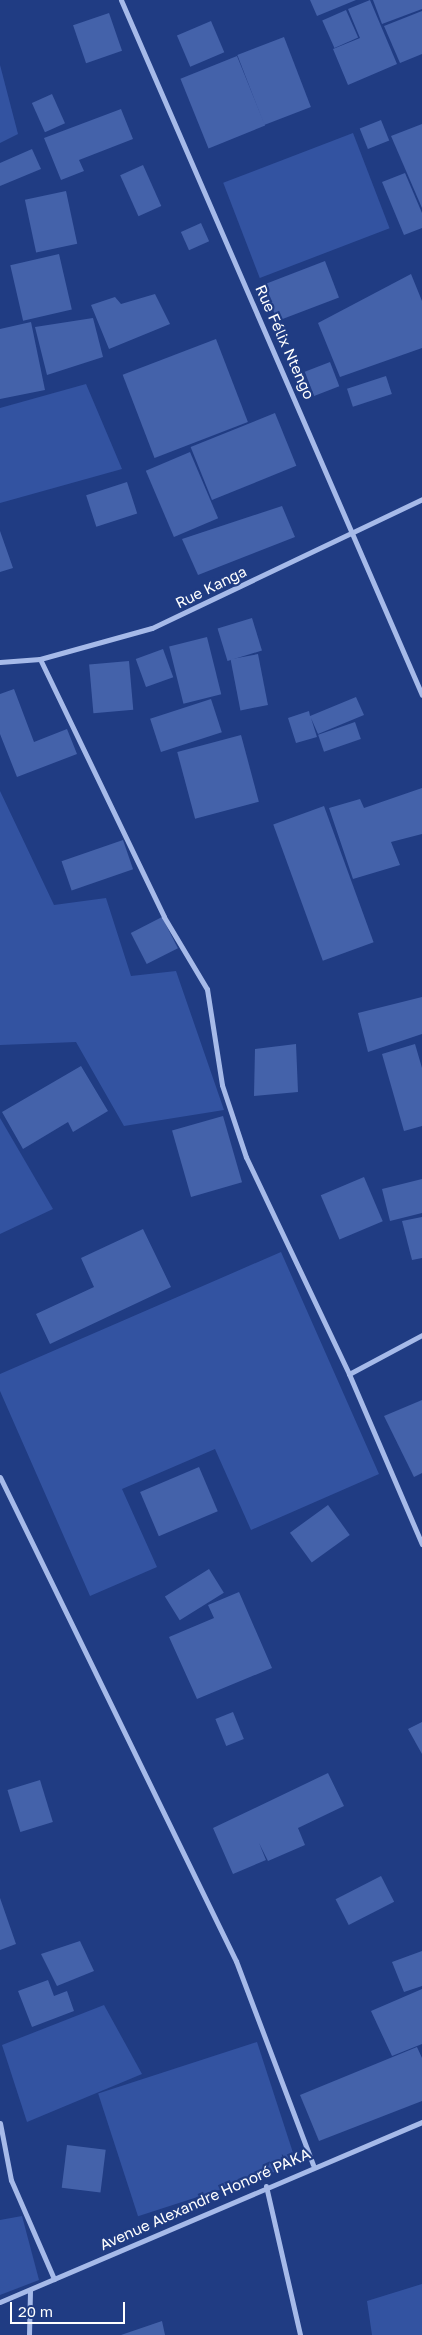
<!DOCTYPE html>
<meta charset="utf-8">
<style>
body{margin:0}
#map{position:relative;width:422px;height:2335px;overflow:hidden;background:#203c83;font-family:"Golos Text",sans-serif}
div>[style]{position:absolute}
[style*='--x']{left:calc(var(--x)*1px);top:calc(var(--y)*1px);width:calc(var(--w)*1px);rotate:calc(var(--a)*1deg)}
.green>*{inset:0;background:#3353a1;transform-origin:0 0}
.building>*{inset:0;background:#4462aa;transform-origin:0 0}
.street>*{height:5px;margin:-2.5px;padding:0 2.5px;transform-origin:2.5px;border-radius:2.5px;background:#a6bae9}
span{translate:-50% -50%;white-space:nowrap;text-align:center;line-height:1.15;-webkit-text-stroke:4.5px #203c83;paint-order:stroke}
.street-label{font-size:15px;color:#fff}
.scale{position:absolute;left:10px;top:2302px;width:115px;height:22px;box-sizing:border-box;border:2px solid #fff;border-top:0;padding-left:6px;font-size:15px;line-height:18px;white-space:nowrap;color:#fff;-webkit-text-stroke:4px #203c83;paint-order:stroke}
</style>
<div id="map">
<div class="green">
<i style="clip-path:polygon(0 65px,18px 134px,0 143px)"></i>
<i style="left:353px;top:133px;width:102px;height:139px;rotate:69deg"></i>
<i style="clip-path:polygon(86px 384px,122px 469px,0 503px,0 408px)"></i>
<i style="clip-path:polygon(0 791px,54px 905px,106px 898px,131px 976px,176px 971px,224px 1110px,124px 1126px,76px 1042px,0 1045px)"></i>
<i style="clip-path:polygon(0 1118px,53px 1209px,0 1234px)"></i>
<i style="clip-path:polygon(281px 1252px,379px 1474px,251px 1530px,215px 1449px,122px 1489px,157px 1567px,90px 1596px,0 1391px,0 1374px)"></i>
<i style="clip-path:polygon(104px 2005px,142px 2074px,27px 2122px,2px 2045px)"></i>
<i style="left:257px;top:2042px;width:129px;height:167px;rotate:72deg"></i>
<i style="clip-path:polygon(22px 2216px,39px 2280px,0 2295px,0 2220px)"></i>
<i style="clip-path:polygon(422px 2284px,422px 2335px,372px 2335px,367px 2301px)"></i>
</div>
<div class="building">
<i style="clip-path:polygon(310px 0,356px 0,317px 16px)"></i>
<i style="clip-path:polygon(370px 0,397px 64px,348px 85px,333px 49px,360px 38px,348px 9px)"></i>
<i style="clip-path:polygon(373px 0,422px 0,422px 9px,382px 24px)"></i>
<i style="left:346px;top:10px;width:30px;height:26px;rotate:66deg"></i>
<i style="clip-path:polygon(422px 11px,422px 54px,400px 63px,384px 26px)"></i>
<i style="left:109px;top:13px;width:40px;height:38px;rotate:71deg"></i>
<i style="left:211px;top:21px;width:34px;height:37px;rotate:67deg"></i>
<i style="left:284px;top:37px;width:75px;height:50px;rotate:69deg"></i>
<i style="left:237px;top:56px;width:75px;height:61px;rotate:68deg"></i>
<i style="left:52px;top:94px;width:32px;height:22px;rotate:66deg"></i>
<i style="clip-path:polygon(121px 109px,133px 139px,79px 160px,84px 171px,61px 180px,44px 138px)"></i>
<i style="left:381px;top:120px;width:22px;height:23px;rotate:68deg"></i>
<i style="clip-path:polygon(422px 124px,422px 208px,391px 136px)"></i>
<i style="clip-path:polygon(32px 149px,41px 169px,0 186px,0 163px)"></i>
<i style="left:143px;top:165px;width:45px;height:25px;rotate:66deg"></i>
<i style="clip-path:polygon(405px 173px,422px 213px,422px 228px,404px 235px,382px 182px)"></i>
<i style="left:66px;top:191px;width:54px;height:42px;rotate:78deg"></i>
<i style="left:201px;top:223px;width:20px;height:22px;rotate:66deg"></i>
<i style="left:59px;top:254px;width:57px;height:50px;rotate:77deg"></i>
<i style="left:325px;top:261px;width:39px;height:66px;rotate:69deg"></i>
<i style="clip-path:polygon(411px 274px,422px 301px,422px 348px,340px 377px,318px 323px)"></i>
<i style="clip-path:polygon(155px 294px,170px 324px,109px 349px,91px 305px,115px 297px,121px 304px)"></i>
<i style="clip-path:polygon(93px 318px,103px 357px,47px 375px,35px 327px)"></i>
<i style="clip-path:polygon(31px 322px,45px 390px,0 399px,0 329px)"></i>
<i style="left:216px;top:339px;width:89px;height:100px;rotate:69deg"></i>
<i style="left:330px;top:362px;width:26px;height:27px;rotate:69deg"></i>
<i style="left:386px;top:376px;width:19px;height:41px;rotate:72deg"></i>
<i style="left:275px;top:413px;width:57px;height:91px;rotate:68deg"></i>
<i style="left:190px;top:452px;width:72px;height:48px;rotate:67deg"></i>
<i style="left:127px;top:482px;width:33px;height:43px;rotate:72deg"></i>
<i style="clip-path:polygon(282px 506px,295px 537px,198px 575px,182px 539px)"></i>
<i style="clip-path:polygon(0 531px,13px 568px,0 572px)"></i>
<i style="left:252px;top:618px;width:34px;height:36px;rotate:73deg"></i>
<i style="left:207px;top:637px;width:59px;height:39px;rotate:76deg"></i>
<i style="left:163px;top:649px;width:30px;height:29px;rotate:70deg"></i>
<i style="left:258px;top:654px;width:52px;height:28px;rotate:79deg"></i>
<i style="left:129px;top:661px;width:49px;height:40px;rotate:85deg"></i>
<i style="clip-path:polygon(14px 689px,34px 742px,67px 729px,77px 754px,17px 777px,0 734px,0 694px)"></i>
<i style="clip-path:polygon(356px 697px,364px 715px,318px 734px,311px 718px,317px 737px,296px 743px,288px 718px,309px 711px,310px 716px)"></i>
<i style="left:211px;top:699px;width:35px;height:64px;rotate:72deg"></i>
<i style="left:355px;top:722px;width:18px;height:39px;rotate:71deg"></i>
<i style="left:241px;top:735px;width:69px;height:66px;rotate:75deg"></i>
<i style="clip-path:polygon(422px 788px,422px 834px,391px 842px,400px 865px,353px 879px,329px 808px,360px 799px,364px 808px)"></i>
<i style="left:324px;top:806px;width:145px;height:54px;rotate:70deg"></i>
<i style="left:123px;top:840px;width:31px;height:65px;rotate:71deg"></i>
<i style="left:162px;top:917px;width:35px;height:35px;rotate:63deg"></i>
<i style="clip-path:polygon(422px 997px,422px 1034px,368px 1052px,358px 1013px)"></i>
<i style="clip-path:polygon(296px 1044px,298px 1092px,254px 1096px,255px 1049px)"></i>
<i style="clip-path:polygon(415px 1044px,422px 1068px,422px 1126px,404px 1131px,382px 1054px)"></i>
<i style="clip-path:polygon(81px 1066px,108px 1111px,73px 1132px,68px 1122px,23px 1149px,2px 1112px)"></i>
<i style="left:223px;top:1116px;width:69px;height:53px;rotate:74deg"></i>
<i style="left:364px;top:1177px;width:48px;height:47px;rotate:67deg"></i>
<i style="clip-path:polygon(422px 1179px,422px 1213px,390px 1221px,382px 1189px)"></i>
<i style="clip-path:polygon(422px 1217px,422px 1258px,412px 1260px,402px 1221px)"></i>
<i style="clip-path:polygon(143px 1229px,171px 1287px,50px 1344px,36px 1314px,94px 1287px,81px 1258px)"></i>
<i style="clip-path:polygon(422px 1400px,422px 1473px,414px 1477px,384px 1416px)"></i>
<i style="left:199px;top:1467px;width:48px;height:64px;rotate:67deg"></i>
<i style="left:328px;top:1505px;width:37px;height:47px;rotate:54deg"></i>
<i style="left:209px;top:1569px;width:28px;height:52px;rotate:58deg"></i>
<i style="clip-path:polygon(239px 1592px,272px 1668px,197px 1699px,169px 1637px,214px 1618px,208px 1605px)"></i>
<i style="left:233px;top:1712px;width:29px;height:19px;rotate:68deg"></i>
<i style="clip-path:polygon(422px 1722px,422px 1754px,408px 1729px)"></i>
<i style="clip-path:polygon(328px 1773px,344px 1806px,298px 1828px,305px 1845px,268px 1861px,259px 1843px,266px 1860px,233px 1874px,213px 1828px)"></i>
<i style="left:40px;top:1780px;width:44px;height:34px;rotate:73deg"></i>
<i style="left:381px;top:1876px;width:29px;height:51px;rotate:63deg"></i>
<i style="clip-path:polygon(0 1898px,16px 1944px,0 1950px)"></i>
<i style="clip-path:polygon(80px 1941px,94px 1971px,57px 1986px,41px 1954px)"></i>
<i style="clip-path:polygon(422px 1951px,422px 1986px,404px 1992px,392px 1962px)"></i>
<i style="clip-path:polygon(48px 1980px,54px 1996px,67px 1991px,74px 2011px,32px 2027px,18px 1991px)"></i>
<i style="clip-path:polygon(422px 1989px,422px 2044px,392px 2056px,371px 2011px)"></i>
<i style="clip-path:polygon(417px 2047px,422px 2058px,422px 2101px,319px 2141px,300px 2095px)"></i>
<i style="left:67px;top:2145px;width:39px;height:43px;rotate:7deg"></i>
<i style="clip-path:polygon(162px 2321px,165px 2335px,121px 2335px)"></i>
</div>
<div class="street">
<i style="--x:121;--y:0;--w:757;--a:66.58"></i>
<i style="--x:40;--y:659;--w:286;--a:64.3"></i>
<i style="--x:164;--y:917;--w:84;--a:59.2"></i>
<i style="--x:207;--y:989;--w:97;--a:81.1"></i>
<i style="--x:222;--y:1085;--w:76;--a:71.6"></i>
<i style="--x:246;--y:1157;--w:240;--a:64.6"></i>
<i style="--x:349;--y:1374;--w:185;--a:66.8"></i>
<i style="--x:0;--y:662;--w:40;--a:-4.3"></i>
<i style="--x:40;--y:659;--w:116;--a:-15.5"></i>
<i style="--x:152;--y:628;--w:299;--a:-25.5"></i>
<i style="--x:349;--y:1374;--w:83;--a:-28.1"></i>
<i style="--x:0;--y:1477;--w:538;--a:64.01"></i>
<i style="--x:236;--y:1961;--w:218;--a:69.3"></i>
<i style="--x:0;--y:2123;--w:58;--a:79.1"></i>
<i style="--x:11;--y:2180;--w:108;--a:66.5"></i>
<i style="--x:266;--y:2186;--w:153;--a:77.1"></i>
<i style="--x:0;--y:2302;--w:459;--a:-23.1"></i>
<i style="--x:29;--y:2335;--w:45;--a:-88.7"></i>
</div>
<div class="street-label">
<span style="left:285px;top:342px;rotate:66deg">Rue Félix Ntengo</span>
<span style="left:211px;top:587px;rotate:-26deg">Rue Kanga</span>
<span style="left:205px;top:2199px;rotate:-24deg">Avenue Alexandre Honoré PAKA</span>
</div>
<div class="scale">20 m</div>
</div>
